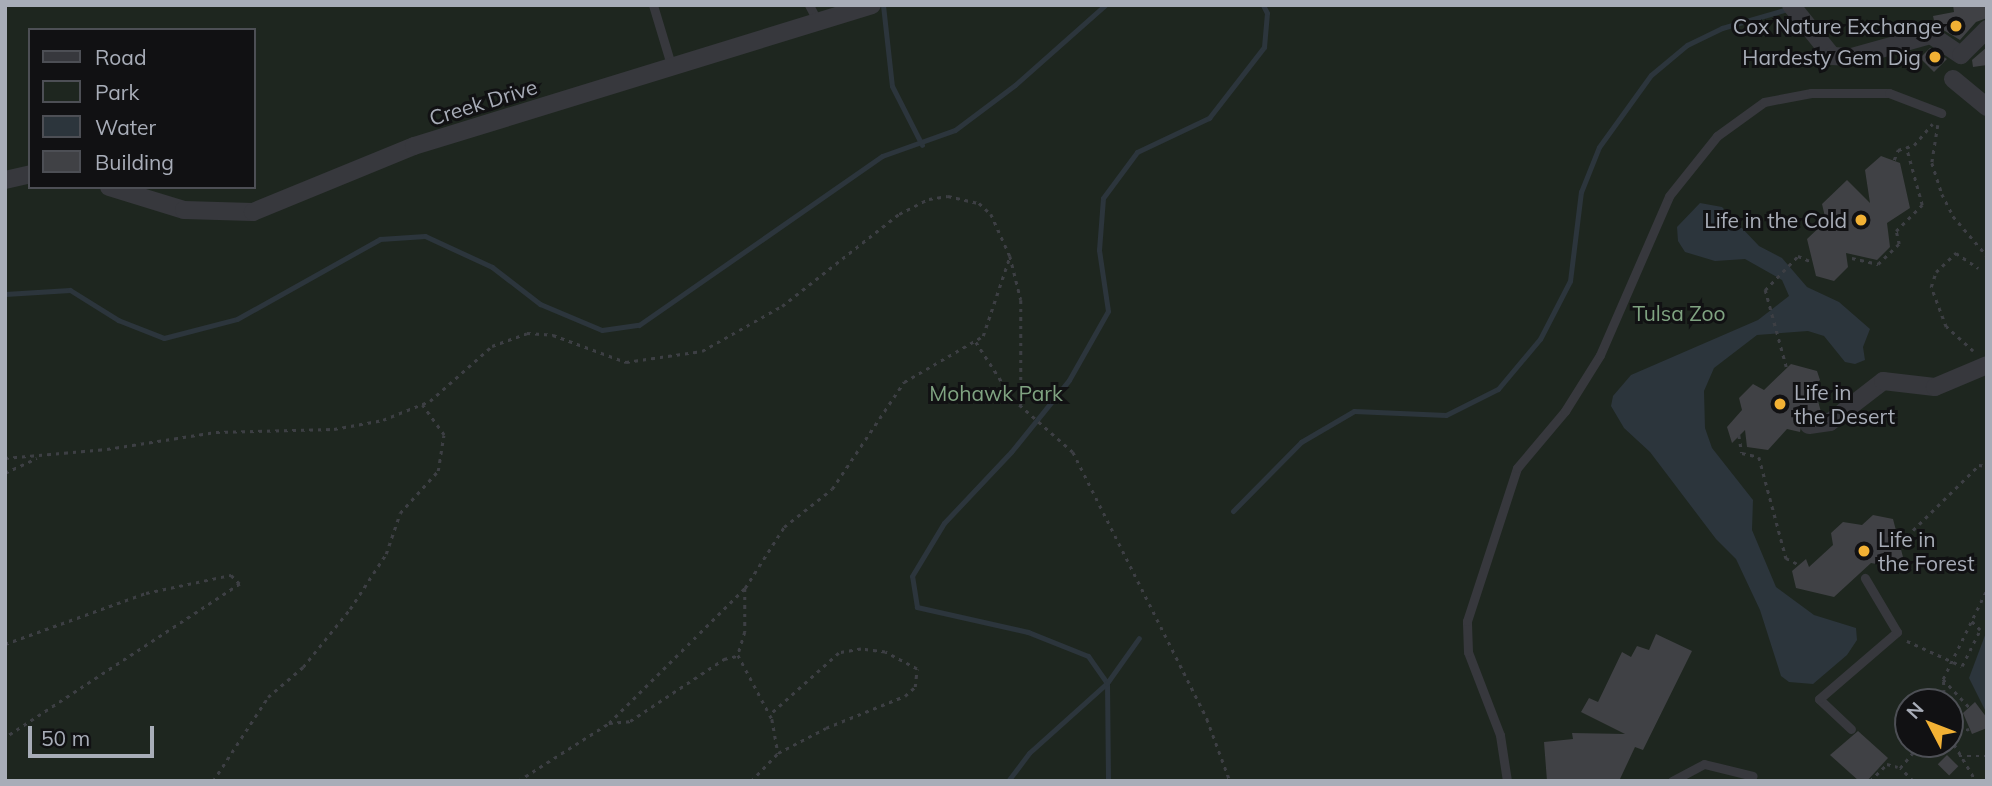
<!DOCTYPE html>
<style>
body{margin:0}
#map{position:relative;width:1992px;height:786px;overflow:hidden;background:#161618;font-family:Mulish,sans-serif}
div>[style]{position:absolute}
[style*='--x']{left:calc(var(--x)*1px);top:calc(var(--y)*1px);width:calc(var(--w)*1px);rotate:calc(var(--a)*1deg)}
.green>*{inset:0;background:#1e261f}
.water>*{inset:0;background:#2c353c}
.stream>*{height:5px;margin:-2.5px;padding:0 2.5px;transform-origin:2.5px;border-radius:2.5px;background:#2c353c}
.building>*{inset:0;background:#404145;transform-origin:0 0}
.path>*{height:2.5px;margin-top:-1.25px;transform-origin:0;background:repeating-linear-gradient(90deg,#3d3f44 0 3.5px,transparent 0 8.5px)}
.lane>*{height:9px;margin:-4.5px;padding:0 4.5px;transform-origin:4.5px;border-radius:4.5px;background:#37383d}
.street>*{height:18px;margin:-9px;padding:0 9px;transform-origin:9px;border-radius:9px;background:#37383d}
.dots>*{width:19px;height:19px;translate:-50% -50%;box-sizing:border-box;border:4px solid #111113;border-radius:50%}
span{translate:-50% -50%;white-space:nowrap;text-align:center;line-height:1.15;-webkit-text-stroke:6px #111113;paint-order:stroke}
.poi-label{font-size:21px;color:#a8adb8}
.right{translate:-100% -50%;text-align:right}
.left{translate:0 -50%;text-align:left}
.street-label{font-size:21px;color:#a8adb8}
.park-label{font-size:21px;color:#7fa381}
.frame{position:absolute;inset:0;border:7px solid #a8adb8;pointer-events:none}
.legend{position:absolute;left:28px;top:28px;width:228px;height:161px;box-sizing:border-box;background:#111113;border:2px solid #4d4f55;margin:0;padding:9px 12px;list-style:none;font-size:21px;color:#a8adb8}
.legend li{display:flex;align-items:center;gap:14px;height:35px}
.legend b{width:35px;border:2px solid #4d4f55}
.north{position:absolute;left:1894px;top:688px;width:70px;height:70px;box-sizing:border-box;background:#111113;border:2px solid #4d4f55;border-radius:50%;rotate:312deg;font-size:19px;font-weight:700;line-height:28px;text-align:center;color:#a8adb8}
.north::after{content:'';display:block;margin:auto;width:24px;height:32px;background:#f2b134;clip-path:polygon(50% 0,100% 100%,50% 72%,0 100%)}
.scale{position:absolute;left:28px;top:726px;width:126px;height:32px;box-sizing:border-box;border:4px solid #a8adb8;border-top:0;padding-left:9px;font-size:21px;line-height:24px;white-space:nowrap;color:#a8adb8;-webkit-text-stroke:5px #111113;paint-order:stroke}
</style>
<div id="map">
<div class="green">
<i style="clip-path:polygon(evenodd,5px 5px,1987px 5px,1987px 781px,5px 781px,5px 5px,30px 30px,254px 30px,254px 187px,30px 187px,30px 30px,5px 5px,1908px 702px,1950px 702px,1950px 744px,1908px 744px,1908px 702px)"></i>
</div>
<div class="water">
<i style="clip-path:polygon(1700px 203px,1722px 207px,1759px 246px,1782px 258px,1807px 287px,1839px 302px,1870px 329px,1863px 347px,1865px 360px,1855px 364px,1845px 362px,1824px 336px,1808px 331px,1757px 335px,1714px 368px,1704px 391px,1705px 428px,1712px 448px,1753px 500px,1752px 530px,1776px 587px,1814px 615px,1856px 628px,1857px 640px,1847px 655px,1813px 684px,1789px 682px,1781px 676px,1760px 610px,1736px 559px,1716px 539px,1650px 452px,1624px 428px,1611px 406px,1613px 396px,1631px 375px,1758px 320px,1789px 296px,1782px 280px,1745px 259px,1715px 261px,1685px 252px,1678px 241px,1677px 227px)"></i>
<i style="clip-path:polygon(1987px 630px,1987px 714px,1969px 678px)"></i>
</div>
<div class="stream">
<i style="--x:883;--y:5;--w:81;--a:83.7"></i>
<i style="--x:892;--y:86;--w:66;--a:63"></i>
<i style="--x:5;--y:294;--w:65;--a:-3.5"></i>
<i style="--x:70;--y:290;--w:57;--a:32"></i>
<i style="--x:118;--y:320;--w:49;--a:21.4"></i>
<i style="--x:164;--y:338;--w:75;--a:-14.6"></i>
<i style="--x:237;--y:319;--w:164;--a:-29.2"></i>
<i style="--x:380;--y:239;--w:45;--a:-3.8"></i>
<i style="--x:425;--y:236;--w:74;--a:24.8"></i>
<i style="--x:492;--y:267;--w:61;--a:37.6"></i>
<i style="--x:540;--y:304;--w:67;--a:22.8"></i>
<i style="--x:602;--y:330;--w:37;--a:-8"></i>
<i style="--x:639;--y:325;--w:296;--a:-34.8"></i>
<i style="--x:882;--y:156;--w:77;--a:-19.6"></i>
<i style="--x:955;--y:130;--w:75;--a:-36.9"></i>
<i style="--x:1015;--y:85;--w:120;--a:-41.6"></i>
<i style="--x:1233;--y:511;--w:97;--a:-45.4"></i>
<i style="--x:1301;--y:442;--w:61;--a:-30.3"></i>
<i style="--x:1354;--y:411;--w:92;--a:2.5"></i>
<i style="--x:1446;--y:415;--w:58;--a:-26.6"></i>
<i style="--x:1498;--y:389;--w:65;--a:-50"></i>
<i style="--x:1540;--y:339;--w:65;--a:-62.7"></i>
<i style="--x:1570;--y:281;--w:90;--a:-83"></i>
<i style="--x:1581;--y:192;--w:48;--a:-68.2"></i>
<i style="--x:1599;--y:147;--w:89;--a:-54.2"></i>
<i style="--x:1651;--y:75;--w:47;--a:-39.8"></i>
<i style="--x:1687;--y:45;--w:39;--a:-26"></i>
<i style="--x:1722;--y:28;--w:72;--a:-16.2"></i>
<i style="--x:1107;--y:683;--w:33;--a:-125"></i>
<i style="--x:1088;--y:656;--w:65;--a:-158.2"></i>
<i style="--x:1028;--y:632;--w:114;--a:-167.3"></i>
<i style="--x:917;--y:607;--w:31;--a:-99"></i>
<i style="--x:912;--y:576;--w:62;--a:-58.9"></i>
<i style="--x:944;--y:523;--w:98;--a:-46.7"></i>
<i style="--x:1011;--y:452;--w:92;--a:-51.1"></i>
<i style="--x:1069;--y:380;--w:79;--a:-60.5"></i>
<i style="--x:1108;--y:311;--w:62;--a:-98.4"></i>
<i style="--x:1099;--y:250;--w:52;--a:-85.6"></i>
<i style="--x:1103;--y:198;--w:57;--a:-53.5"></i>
<i style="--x:1137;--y:152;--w:80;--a:-25.3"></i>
<i style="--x:1209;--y:118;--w:90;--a:-52.2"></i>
<i style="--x:1264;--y:47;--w:34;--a:-85"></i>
<i style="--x:1267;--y:13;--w:9;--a:-117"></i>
<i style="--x:1107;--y:683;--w:98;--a:89.4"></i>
<i style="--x:1008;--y:781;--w:35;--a:-53"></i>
<i style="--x:1029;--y:753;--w:105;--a:-41.9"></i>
<i style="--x:1107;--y:683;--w:55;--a:-54.6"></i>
</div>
<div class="building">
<i style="clip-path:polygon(1953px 5px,1987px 5px,1987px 18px,1976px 22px,1960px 40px,1935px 25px,1933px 16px,1954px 12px)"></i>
<i style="clip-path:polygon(1987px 47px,1987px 65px,1973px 67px,1972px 60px)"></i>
<i style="clip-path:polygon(1930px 48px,1947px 59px,1934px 72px,1920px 58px)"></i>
<i style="clip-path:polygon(1881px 156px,1900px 163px,1910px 208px,1887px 223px,1890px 247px,1877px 260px,1846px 253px,1848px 267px,1834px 281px,1816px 276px,1807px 239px,1826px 221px,1822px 204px,1847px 180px,1870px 203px,1865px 170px)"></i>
<i style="clip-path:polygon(1791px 364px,1817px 371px,1820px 380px,1814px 386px,1821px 412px,1803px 416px,1800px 432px,1787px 429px,1768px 450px,1747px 447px,1745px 430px,1732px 443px,1727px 427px,1742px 410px,1739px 398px,1753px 384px,1764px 390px)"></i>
<i style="clip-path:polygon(1873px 515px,1893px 519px,1903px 557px,1894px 567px,1871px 563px,1834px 597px,1796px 588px,1792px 571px,1806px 559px,1809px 567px,1833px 545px,1831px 533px,1843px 522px,1862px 525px)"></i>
<i style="clip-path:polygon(1656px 634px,1692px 651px,1643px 750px,1635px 747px,1620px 779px,1547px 781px,1544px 742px,1573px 739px,1572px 733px,1625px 734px,1581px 712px,1589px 698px,1598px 702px,1622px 652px,1631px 657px,1637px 646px,1649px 650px)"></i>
<i style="clip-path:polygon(1975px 702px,1987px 718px,1987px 728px,1972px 734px,1963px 713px)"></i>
<i style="clip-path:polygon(1858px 731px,1888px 758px,1867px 781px,1859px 781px,1830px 755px)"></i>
<i style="left:1947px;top:755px;width:16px;height:13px;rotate:45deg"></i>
</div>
<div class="path">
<i style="--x:1938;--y:125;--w:38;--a:99"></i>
<i style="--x:1932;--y:163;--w:33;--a:72"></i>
<i style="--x:1942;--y:194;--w:25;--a:63"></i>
<i style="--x:1953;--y:216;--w:52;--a:49.6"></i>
<i style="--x:1894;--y:160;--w:11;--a:-68"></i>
<i style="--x:1898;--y:150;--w:17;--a:-17"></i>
<i style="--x:1914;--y:145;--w:28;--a:-49"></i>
<i style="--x:1852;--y:258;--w:27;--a:13"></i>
<i style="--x:1878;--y:264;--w:29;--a:-44"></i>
<i style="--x:1899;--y:244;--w:13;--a:-103"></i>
<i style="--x:1896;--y:231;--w:37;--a:-45"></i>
<i style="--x:1922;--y:205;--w:60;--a:-105.4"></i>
<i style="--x:976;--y:342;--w:68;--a:57"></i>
<i style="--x:1013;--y:399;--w:80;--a:41.5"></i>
<i style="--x:1073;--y:452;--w:299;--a:63.3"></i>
<i style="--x:1207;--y:719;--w:66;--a:69.6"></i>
<i style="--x:1973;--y:351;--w:36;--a:-138"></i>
<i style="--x:1946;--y:327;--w:43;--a:-110.6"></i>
<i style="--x:1931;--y:287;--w:16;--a:-72"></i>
<i style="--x:1936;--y:272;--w:28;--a:-44"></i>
<i style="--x:1956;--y:253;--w:27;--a:34"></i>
<i style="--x:1786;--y:367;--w:80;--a:-105.3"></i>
<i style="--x:1765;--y:290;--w:47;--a:-45.9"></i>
<i style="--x:1798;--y:256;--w:15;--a:23"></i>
<i style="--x:1739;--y:435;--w:18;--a:81"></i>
<i style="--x:1742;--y:453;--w:17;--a:13"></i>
<i style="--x:1759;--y:457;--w:105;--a:75"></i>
<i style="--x:1786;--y:558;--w:16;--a:27"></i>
<i style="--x:5;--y:458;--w:102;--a:-5"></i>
<i style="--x:107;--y:449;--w:110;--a:-8.9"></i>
<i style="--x:216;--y:432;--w:118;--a:-1.5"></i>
<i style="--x:334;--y:429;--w:50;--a:-10.4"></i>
<i style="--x:383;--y:420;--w:51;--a:-22"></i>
<i style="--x:430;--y:401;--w:83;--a:-41.6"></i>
<i style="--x:492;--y:346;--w:37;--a:-20"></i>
<i style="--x:527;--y:333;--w:26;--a:4"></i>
<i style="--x:553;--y:335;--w:78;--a:20.3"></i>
<i style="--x:626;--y:362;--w:77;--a:-8.2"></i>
<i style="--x:702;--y:351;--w:92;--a:-29.4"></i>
<i style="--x:782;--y:306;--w:149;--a:-38.2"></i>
<i style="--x:899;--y:214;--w:34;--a:-27"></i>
<i style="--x:929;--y:199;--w:19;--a:-9"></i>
<i style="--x:948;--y:196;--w:32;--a:13"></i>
<i style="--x:979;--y:203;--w:16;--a:43"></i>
<i style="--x:991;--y:214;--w:46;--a:65.7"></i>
<i style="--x:1010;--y:256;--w:45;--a:76"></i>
<i style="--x:1021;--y:300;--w:105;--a:90"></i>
<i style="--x:5;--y:473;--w:35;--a:-25"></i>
<i style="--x:1898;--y:538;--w:9;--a:-13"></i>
<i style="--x:1907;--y:536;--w:101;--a:-44.6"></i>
<i style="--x:1979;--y:465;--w:8;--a:7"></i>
<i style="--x:745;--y:588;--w:44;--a:90"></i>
<i style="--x:745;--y:632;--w:24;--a:107"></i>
<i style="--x:738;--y:655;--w:72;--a:62"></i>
<i style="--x:772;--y:719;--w:35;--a:80"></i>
<i style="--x:1907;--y:641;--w:60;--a:24.4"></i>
<i style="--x:1962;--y:666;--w:40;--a:-63.4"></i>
<i style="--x:1980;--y:630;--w:16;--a:-135"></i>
<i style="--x:5;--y:644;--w:150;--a:-19.9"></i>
<i style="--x:146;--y:593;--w:87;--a:-12"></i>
<i style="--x:231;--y:575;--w:13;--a:45"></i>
<i style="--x:240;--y:584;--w:281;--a:146.8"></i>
<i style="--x:1943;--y:679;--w:38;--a:47"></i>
<i style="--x:1944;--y:702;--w:23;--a:-92"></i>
<i style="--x:1943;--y:679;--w:100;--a:-63.9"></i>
<i style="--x:609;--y:723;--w:21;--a:-5"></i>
<i style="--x:630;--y:721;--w:113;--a:-33.4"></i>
<i style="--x:724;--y:659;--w:13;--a:-13"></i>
<i style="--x:1950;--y:735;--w:20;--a:-18"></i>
<i style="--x:1950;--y:737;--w:51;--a:59.4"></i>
<i style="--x:1959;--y:756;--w:28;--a:0"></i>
<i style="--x:213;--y:781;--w:100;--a:-56.8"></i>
<i style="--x:268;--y:697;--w:46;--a:-40.6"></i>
<i style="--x:303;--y:667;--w:75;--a:-51"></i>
<i style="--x:350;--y:609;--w:66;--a:-56.8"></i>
<i style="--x:386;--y:554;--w:43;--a:-71.1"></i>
<i style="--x:400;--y:513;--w:57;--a:-47.9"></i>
<i style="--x:438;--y:471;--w:36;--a:-81"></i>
<i style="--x:444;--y:435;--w:37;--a:-126"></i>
<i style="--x:518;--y:781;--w:108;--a:-32.5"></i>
<i style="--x:609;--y:723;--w:192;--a:-44.8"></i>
<i style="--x:745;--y:588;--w:72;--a:-57.4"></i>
<i style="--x:784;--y:527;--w:61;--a:-38.4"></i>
<i style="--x:832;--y:489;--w:129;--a:-56.1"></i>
<i style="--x:904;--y:382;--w:91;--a:-30.2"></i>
<i style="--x:983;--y:336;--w:84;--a:-71.4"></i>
<i style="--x:751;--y:781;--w:39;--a:-46"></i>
<i style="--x:778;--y:753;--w:54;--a:-27.5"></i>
<i style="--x:826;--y:728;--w:85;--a:-22.1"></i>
<i style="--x:905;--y:696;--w:13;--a:-42"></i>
<i style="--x:915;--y:687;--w:18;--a:-84"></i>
<i style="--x:917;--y:669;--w:36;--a:-152"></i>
<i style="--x:885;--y:652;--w:24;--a:-173"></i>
<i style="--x:861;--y:649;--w:22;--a:170"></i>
<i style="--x:839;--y:653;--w:93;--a:138.1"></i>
<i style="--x:1870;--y:781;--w:24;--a:-45"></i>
<i style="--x:1887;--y:764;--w:11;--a:15"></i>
<i style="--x:1913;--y:781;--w:18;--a:-135"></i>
<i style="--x:1900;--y:768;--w:31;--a:-50"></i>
</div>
<div class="lane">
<i style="--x:653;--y:5;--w:66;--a:73.2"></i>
<i style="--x:809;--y:5;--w:19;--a:62"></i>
<i style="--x:1851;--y:729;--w:44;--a:-136.8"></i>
<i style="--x:1819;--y:699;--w:103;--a:-40.7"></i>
<i style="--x:1897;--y:632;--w:63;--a:-120.7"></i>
<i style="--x:1507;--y:781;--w:47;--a:-98.7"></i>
<i style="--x:1500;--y:735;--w:89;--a:-111.1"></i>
<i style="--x:1468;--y:652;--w:31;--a:-92"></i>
<i style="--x:1467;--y:621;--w:161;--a:-71.9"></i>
<i style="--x:1517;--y:468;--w:75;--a:-49.9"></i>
<i style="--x:1565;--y:411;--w:66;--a:-58"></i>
<i style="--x:1600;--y:355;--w:173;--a:-66.5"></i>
<i style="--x:1669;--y:196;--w:77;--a:-51.3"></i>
<i style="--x:1717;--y:136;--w:58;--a:-35.9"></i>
<i style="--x:1764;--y:102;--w:48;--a:-10.8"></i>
<i style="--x:1811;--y:93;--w:78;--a:0"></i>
<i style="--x:1889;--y:93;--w:56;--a:21"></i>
<i style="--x:1672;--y:781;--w:36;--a:-28"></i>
<i style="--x:1704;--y:764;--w:50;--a:13.8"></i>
</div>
<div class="street">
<i style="--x:1791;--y:5;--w:65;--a:51.2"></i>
<i style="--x:1832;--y:56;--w:20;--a:3"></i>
<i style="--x:1852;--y:57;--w:82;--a:-15.6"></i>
<i style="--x:1931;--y:35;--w:36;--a:34"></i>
<i style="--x:1961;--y:55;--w:37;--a:-45"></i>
<i style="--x:1953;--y:79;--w:44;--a:39.5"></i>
<i style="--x:5;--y:180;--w:26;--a:-13"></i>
<i style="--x:109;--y:187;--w:78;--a:17"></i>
<i style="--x:184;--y:210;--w:69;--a:1.7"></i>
<i style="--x:253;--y:212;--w:174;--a:-22.3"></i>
<i style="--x:414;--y:146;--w:479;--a:-17.1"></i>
<i style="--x:1809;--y:425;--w:21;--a:-8"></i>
<i style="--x:1830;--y:422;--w:67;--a:-37.7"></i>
<i style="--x:1883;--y:381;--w:52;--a:6.6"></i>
<i style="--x:1935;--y:387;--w:56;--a:-22.9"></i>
</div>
<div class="dots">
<i style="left:1956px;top:26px;background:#f2b134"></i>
<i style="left:1935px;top:57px;background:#f2b134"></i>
<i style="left:1861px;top:220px;background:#f2b134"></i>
<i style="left:1780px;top:404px;background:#f2b134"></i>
<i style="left:1864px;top:551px;background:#f2b134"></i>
</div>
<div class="poi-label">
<span class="right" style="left:1942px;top:26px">Cox Nature Exchange</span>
<span class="right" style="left:1921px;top:57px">Hardesty Gem Dig</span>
<span class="right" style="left:1847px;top:220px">Life in the Cold</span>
<span class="left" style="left:1794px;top:404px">Life in<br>the Desert</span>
<span class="left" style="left:1878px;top:551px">Life in<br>the Forest</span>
</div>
<div class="street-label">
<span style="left:483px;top:102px;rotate:-17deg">Creek Drive</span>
</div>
<div class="park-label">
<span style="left:1679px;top:313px">Tulsa Zoo</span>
<span style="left:996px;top:393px">Mohawk Park</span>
</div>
<div class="frame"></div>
<ul class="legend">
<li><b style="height:9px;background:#37383d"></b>Road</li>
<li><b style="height:19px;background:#1e261f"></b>Park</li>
<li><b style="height:19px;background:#2c353c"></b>Water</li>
<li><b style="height:19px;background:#404145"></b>Building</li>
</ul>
<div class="north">N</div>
<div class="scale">50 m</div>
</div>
